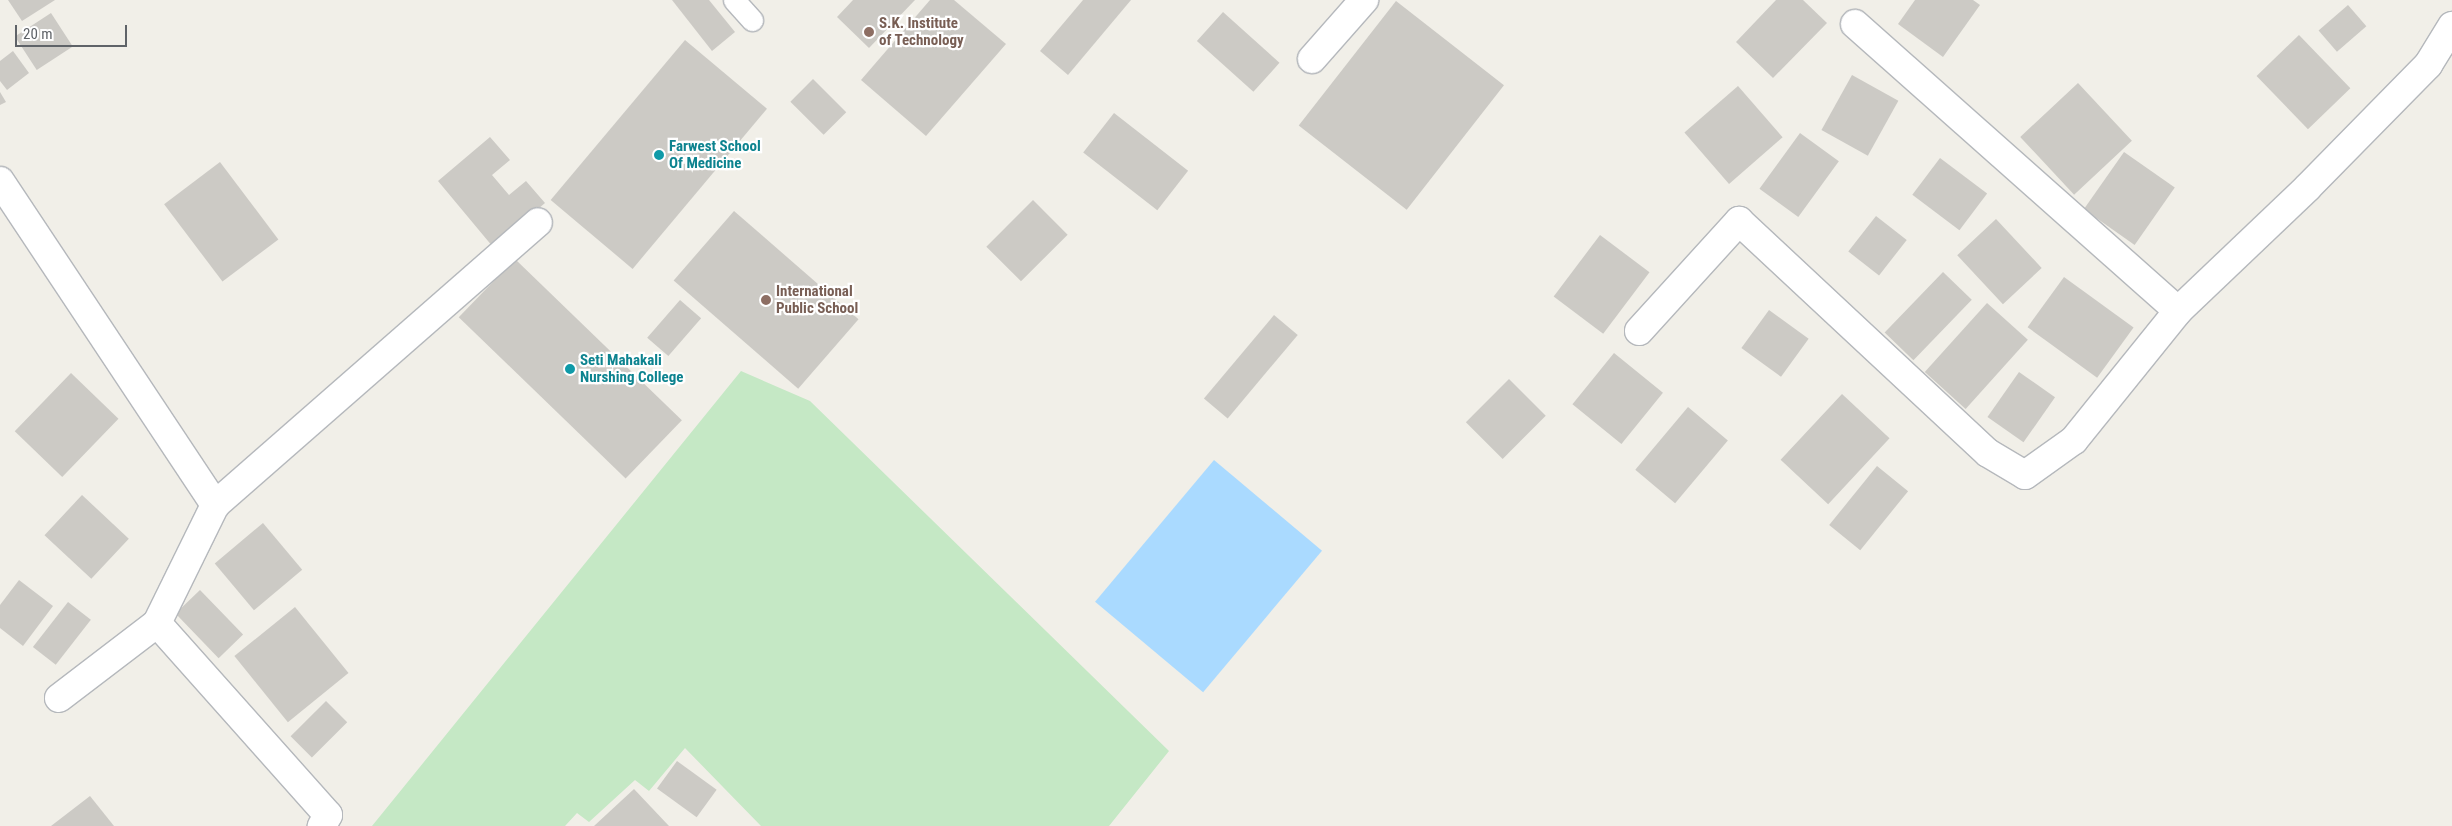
<!DOCTYPE html>
<style>
body{margin:0}
#map{position:relative;width:2452px;height:826px;overflow:hidden;background:#f1efe8;font-family:"Roboto Condensed",sans-serif}
div>[style]{position:absolute}
[style*='--x']{left:calc(var(--x)*1px);top:calc(var(--y)*1px);width:calc(var(--w)*1px);rotate:calc(var(--a)*1deg)}
.green>*{inset:0;background:#c5e8c5}
.water>*{inset:0;background:#aadaff;transform-origin:0 0}
.building>*{inset:0;background:#cccac5;transform-origin:0 0}
.roads{filter:drop-shadow(1px 0 #b5b8bc) drop-shadow(-1px 0 #b5b8bc) drop-shadow(0 1px #b5b8bc) drop-shadow(0 -1px #b5b8bc)}
.service>*{height:21px;margin:-10.5px;padding:0 10.5px;transform-origin:10.5px;border-radius:10.5px;background:#fff}
.minor>*{height:28px;margin:-14px;padding:0 14px;transform-origin:14px;border-radius:14px;background:#fff}
.dots>*{width:14px;height:14px;translate:-50% -50%;box-sizing:border-box;border:2px solid #fff;border-radius:50%}
span{translate:-50% -50%;white-space:nowrap;text-align:center;line-height:1.15;-webkit-text-stroke:4.5px #fff;paint-order:stroke}
.education-label{font-size:15px;color:#785e54;font-weight:700}
.left{translate:0 -50%;text-align:left}
.culture-label{font-size:15px;color:#0d838f;font-weight:700}
.scale{position:absolute;left:15px;top:25px;width:112px;height:22px;box-sizing:border-box;border:2px solid #5f6368;border-top:0;padding-left:6px;font-size:15px;line-height:18px;white-space:nowrap;color:#5f6368;-webkit-text-stroke:4px #fff;paint-order:stroke}
</style>
<div id="map">
<div class="green">
<i style="clip-path:polygon(741px 371px,810px 401px,1169px 751px,1109px 826px,761px 826px,685px 748px,649px 791px,635px 780px,589px 822px,577px 813px,565px 826px,372px 826px)"></i>
</div>
<div class="water">
<i style="left:1214px;top:460px;width:141px;height:185px;rotate:40deg"></i>
</div>
<div class="building">
<i style="clip-path:polygon(8px 0,55px 0,22px 21px)"></i>
<i style="clip-path:polygon(672px 0,709px 0,735px 32px,712px 51px)"></i>
<i style="clip-path:polygon(853px 0,915px 0,869px 48px,837px 17px)"></i>
<i style="clip-path:polygon(930px 0,954px 0,1006px 44px,926px 136px,861px 80px)"></i>
<i style="clip-path:polygon(1083px 0,1131px 0,1068px 75px,1040px 51px)"></i>
<i style="clip-path:polygon(1776px 0,1803px 0,1827px 23px,1773px 78px,1736px 42px)"></i>
<i style="clip-path:polygon(1915px 0,1973px 0,1980px 5px,1943px 57px,1898px 24px)"></i>
<i style="left:1396px;top:1px;width:137px;height:158px;rotate:38deg"></i>
<i style="left:2348px;top:5px;width:28px;height:39px;rotate:49deg"></i>
<i style="left:1223px;top:12px;width:76px;height:39px;rotate:42deg"></i>
<i style="left:51px;top:13px;width:40px;height:43px;rotate:57deg"></i>
<i style="left:2299px;top:35px;width:74px;height:59px;rotate:46deg"></i>
<i style="left:685px;top:40px;width:107px;height:209px;rotate:40deg"></i>
<i style="clip-path:polygon(13px 51px,29px 73px,7px 90px,0 81px,0 61px)"></i>
<i style="left:1852px;top:75px;width:53px;height:63px;rotate:29deg"></i>
<i style="left:813px;top:79px;width:47px;height:32px;rotate:45deg"></i>
<i style="left:2078px;top:83px;width:79px;height:79px;rotate:47deg"></i>
<i style="left:1738px;top:86px;width:68px;height:71px;rotate:49deg"></i>
<i style="clip-path:polygon(0 92px,6px 102px,0 105px)"></i>
<i style="left:1114px;top:113px;width:94px;height:50px;rotate:38deg"></i>
<i style="left:1800px;top:133px;width:48px;height:69px;rotate:36deg"></i>
<i style="clip-path:polygon(490px 137px,510px 160px,492px 175px,509px 195px,526px 181px,545px 203px,493px 247px,438px 181px)"></i>
<i style="left:2124px;top:152px;width:62px;height:70px;rotate:35deg"></i>
<i style="left:1940px;top:158px;width:59px;height:46px;rotate:37deg"></i>
<i style="left:220px;top:162px;width:97px;height:70px;rotate:53deg"></i>
<i style="left:1033px;top:200px;width:49px;height:66px;rotate:45deg"></i>
<i style="left:734px;top:211px;width:165px;height:92px;rotate:41deg"></i>
<i style="left:1876px;top:216px;width:39px;height:45px;rotate:38deg"></i>
<i style="left:1996px;top:219px;width:67px;height:53px;rotate:47deg"></i>
<i style="left:1600px;top:235px;width:62px;height:77px;rotate:37deg"></i>
<i style="left:515px;top:259px;width:232px;height:81px;rotate:44deg"></i>
<i style="left:1943px;top:272px;width:40px;height:84px;rotate:44deg"></i>
<i style="left:2064px;top:277px;width:86px;height:62px;rotate:36deg"></i>
<i style="left:680px;top:300px;width:28px;height:50px;rotate:41deg"></i>
<i style="left:1987px;top:303px;width:55px;height:93px;rotate:42deg"></i>
<i style="left:1769px;top:310px;width:49px;height:47px;rotate:36deg"></i>
<i style="left:1274px;top:315px;width:31px;height:109px;rotate:40deg"></i>
<i style="left:1614px;top:353px;width:63px;height:66px;rotate:39deg"></i>
<i style="left:2019px;top:372px;width:44px;height:55px;rotate:35deg"></i>
<i style="left:71px;top:373px;width:66px;height:81px;rotate:44deg"></i>
<i style="left:1509px;top:379px;width:52px;height:61px;rotate:45deg"></i>
<i style="left:1842px;top:394px;width:65px;height:90px;rotate:43deg"></i>
<i style="left:1688px;top:407px;width:52px;height:82px;rotate:40deg"></i>
<i style="left:1877px;top:466px;width:40px;height:76px;rotate:39deg"></i>
<i style="left:82px;top:495px;width:64px;height:55px;rotate:43deg"></i>
<i style="left:263px;top:523px;width:61px;height:63px;rotate:50deg"></i>
<i style="clip-path:polygon(19px 580px,53px 606px,23px 646px,0 628px,0 605px)"></i>
<i style="left:200px;top:590px;width:62px;height:34px;rotate:46deg"></i>
<i style="left:68px;top:602px;width:29px;height:57px;rotate:38deg"></i>
<i style="left:295px;top:607px;width:85px;height:78px;rotate:51deg"></i>
<i style="left:326px;top:701px;width:30px;height:50px;rotate:45deg"></i>
<i style="left:677px;top:761px;width:49px;height:34px;rotate:36deg"></i>
<i style="clip-path:polygon(634px 789px,669px 826px,594px 826px)"></i>
<i style="clip-path:polygon(90px 796px,114px 826px,51px 826px)"></i>
</div>
<div class="roads">
<div class="service">
<i style="--x:734;--y:0;--w:27;--a:48"></i>
</div>
<div class="minor">
<i style="--x:1855;--y:24;--w:432;--a:41.6"></i>
<i style="--x:1312;--y:59;--w:79;--a:-48.6"></i>
<i style="--x:0;--y:181;--w:389;--a:56.4"></i>
<i style="--x:1639;--y:331;--w:149;--a:-47.7"></i>
<i style="--x:1739;--y:221;--w:340;--a:43"></i>
<i style="--x:1988;--y:453;--w:43;--a:30.7"></i>
<i style="--x:2025;--y:475;--w:60;--a:-35.5"></i>
<i style="--x:2074;--y:440;--w:166;--a:-51.1"></i>
<i style="--x:2178;--y:311;--w:178;--a:-43.6"></i>
<i style="--x:2307;--y:188;--w:173;--a:-45.5"></i>
<i style="--x:2428;--y:65;--w:46;--a:-58.4"></i>
<i style="--x:157;--y:623;--w:257;--a:48.3"></i>
<i style="--x:328;--y:815;--w:13;--a:119"></i>
<i style="--x:59;--y:698;--w:123;--a:-37.4"></i>
<i style="--x:157;--y:623;--w:131;--a:-63.8"></i>
<i style="--x:215;--y:505;--w:429;--a:-41.2"></i>
</div>
</div>
<div class="dots">
<i style="left:869px;top:32px;background:#8d6e63"></i>
<i style="left:659px;top:155px;background:#0f9aa8"></i>
<i style="left:766px;top:300px;background:#8d6e63"></i>
<i style="left:570px;top:369px;background:#0f9aa8"></i>
</div>
<div class="education-label">
<span class="left" style="left:879px;top:32px">S.K. Institute<br>of Technology</span>
<span class="left" style="left:776px;top:300px">International<br>Public School</span>
</div>
<div class="culture-label">
<span class="left" style="left:669px;top:155px">Farwest School<br>Of Medicine</span>
<span class="left" style="left:580px;top:369px">Seti Mahakali<br>Nurshing College</span>
</div>
<div class="scale">20 m</div>
</div>
